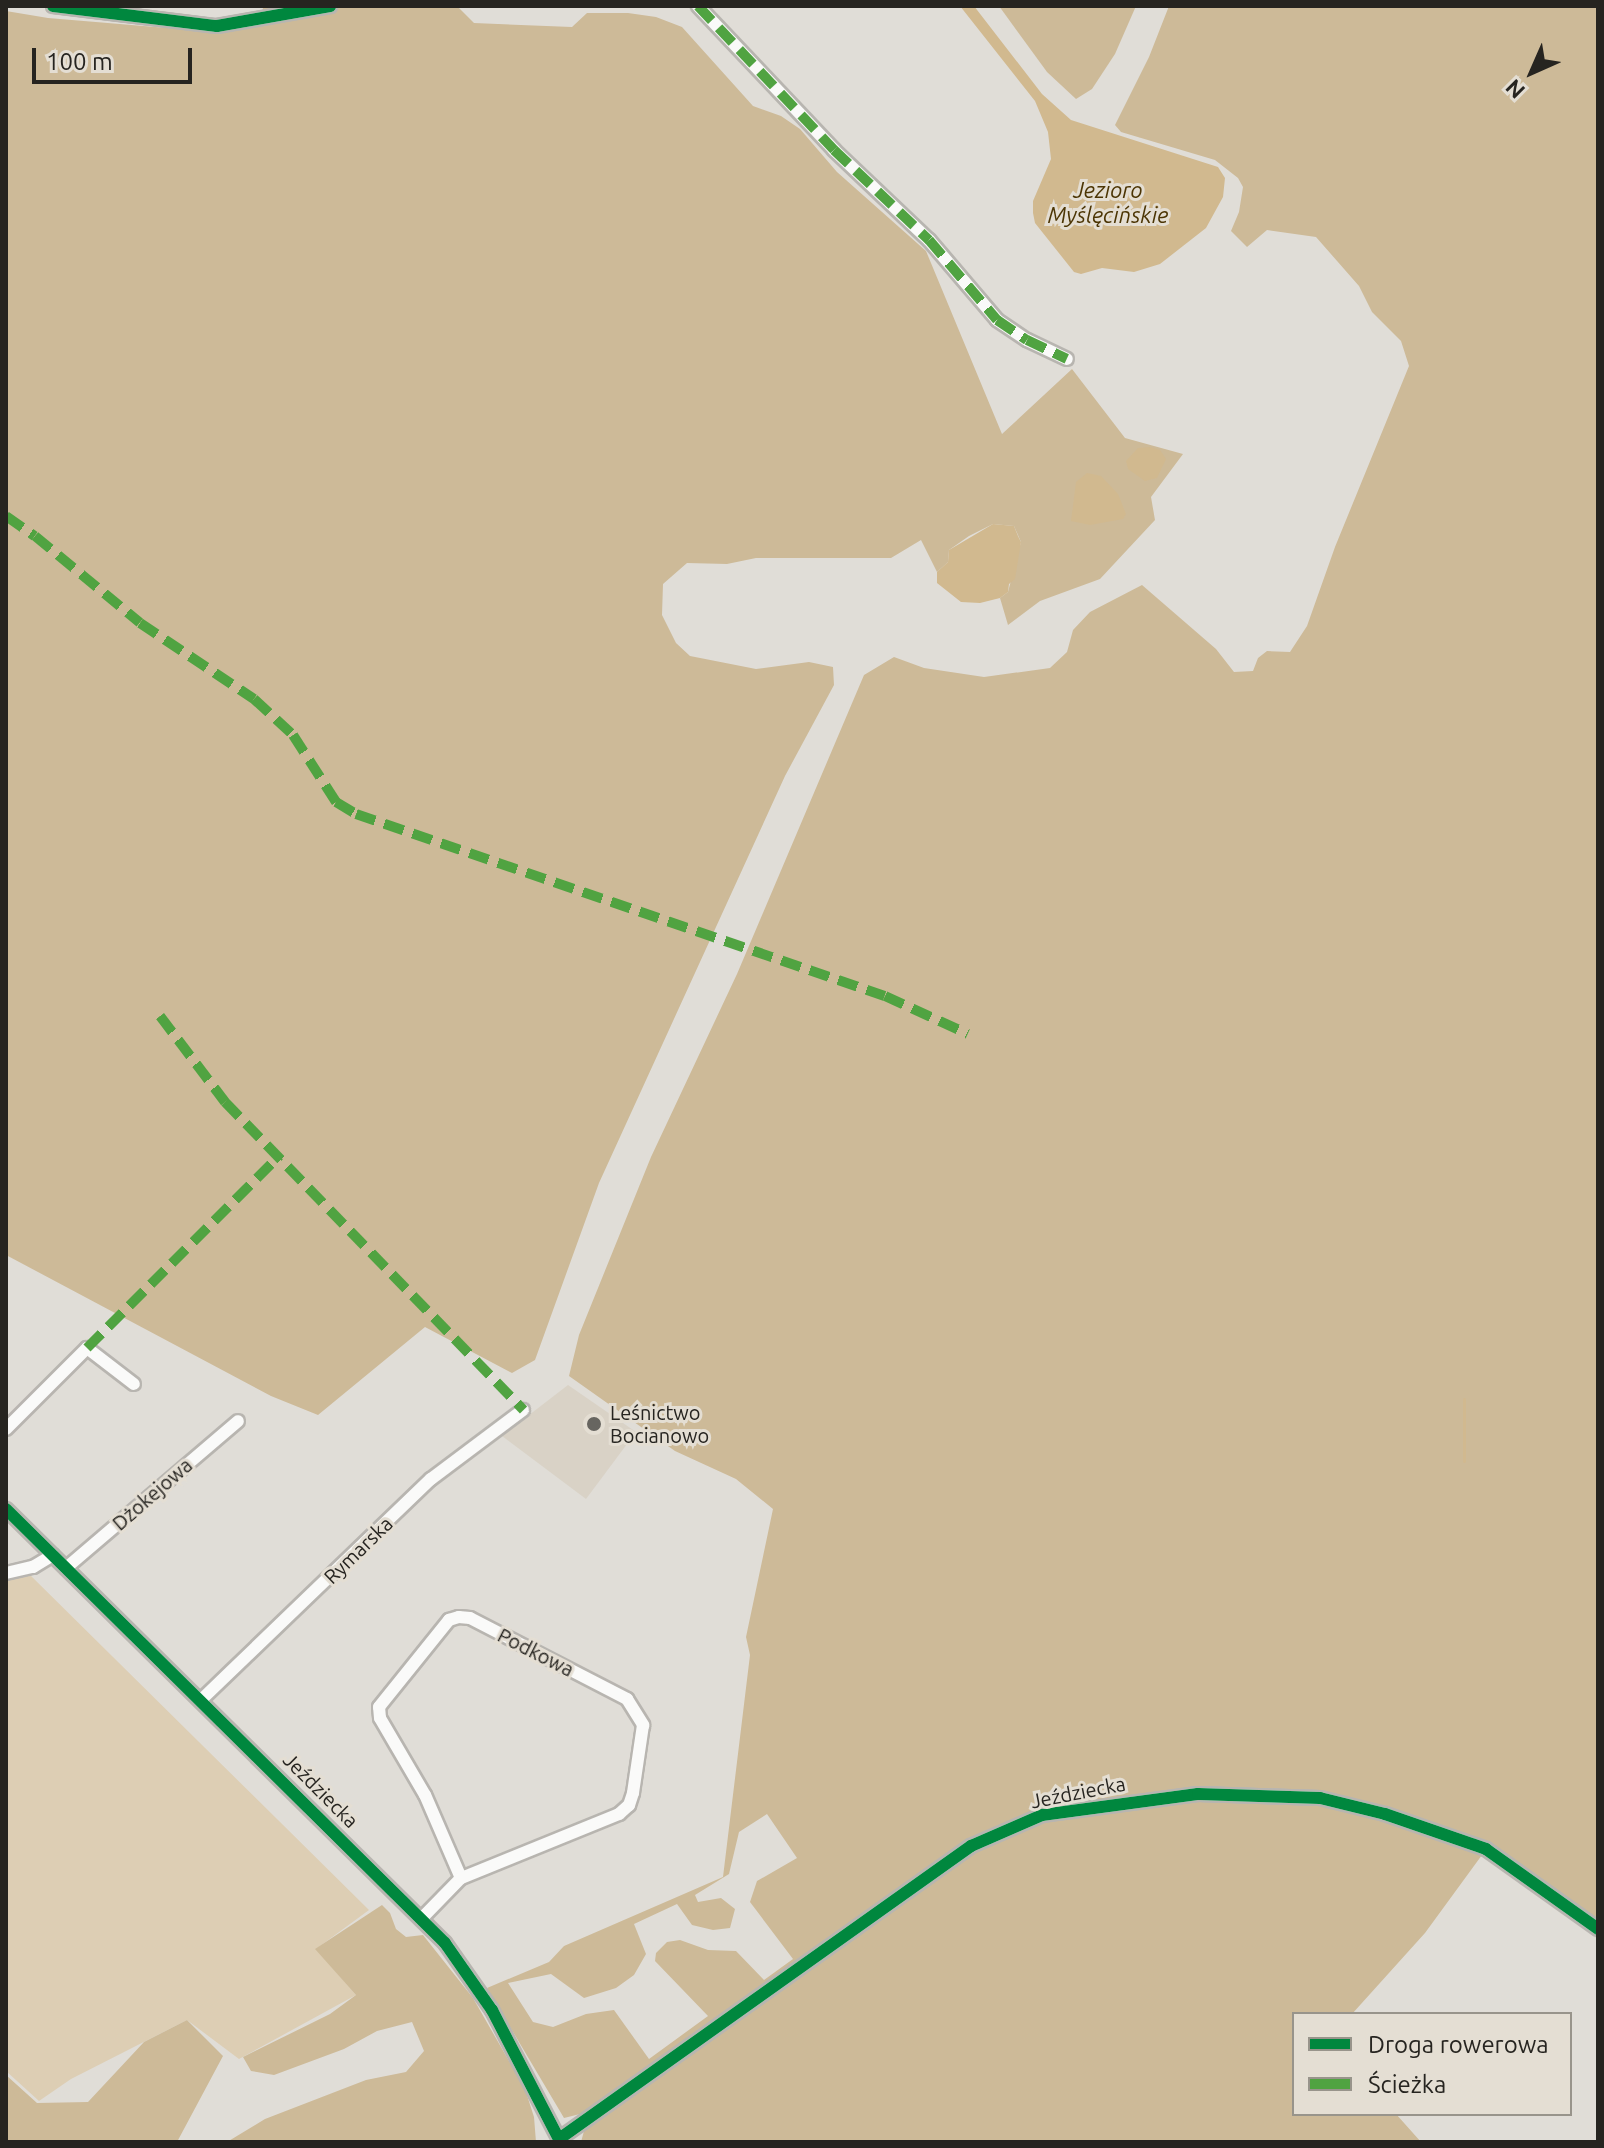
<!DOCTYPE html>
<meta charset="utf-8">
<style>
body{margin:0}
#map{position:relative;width:1604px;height:2148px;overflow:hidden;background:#e0ddd7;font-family:Ubuntu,sans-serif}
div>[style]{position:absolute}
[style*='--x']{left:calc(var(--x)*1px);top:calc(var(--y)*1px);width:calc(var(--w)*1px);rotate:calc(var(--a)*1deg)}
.built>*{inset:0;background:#d9d2c6}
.green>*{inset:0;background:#ddceb4}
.forest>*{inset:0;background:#cdba98}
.water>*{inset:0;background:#d1b98f}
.stream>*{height:3px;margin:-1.5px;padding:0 1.5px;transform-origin:1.5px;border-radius:1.5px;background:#d1b98f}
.roads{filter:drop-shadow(2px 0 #b8b5b0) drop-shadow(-2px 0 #b8b5b0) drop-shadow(0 2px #b8b5b0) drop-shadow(0 -2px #b8b5b0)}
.street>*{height:12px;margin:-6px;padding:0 6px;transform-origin:6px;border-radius:6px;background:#fafaf9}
.quiet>*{height:10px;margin-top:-5px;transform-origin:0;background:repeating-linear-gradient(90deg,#50a341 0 20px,transparent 0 30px)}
.cycleway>*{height:12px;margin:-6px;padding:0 6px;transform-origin:6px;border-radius:6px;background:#00873e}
.dots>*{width:22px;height:22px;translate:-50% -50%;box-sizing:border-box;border:4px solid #e4ded3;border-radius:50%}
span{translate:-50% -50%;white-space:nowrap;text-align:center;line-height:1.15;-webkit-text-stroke:6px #e4ded3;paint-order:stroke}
.poi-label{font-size:20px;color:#262420}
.left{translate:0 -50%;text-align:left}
.street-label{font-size:20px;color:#262420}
.water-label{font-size:22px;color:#4c3504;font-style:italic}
.frame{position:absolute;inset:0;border:8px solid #262420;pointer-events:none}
.legend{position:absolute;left:1292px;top:2012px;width:280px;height:104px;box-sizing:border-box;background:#e4ded3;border:2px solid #98948b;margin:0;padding:10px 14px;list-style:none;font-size:24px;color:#262420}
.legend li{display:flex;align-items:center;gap:16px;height:40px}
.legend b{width:40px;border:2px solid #98948b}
.north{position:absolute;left:1492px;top:32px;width:80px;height:80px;-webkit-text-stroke:6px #e4ded3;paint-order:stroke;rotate:225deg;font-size:22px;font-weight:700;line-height:32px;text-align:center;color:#262420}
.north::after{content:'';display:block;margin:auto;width:28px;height:36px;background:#262420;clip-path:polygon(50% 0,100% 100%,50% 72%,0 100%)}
.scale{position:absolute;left:32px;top:48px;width:160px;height:36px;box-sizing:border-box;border:4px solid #262420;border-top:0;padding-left:10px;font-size:24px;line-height:28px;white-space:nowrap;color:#262420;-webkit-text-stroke:6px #e4ded3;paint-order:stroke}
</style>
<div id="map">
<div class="built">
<i style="clip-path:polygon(568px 1385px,636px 1432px,586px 1499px,502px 1436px)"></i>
</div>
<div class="green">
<i style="clip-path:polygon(27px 1572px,369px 1910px,316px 1949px,356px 1995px,239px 2059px,187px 2020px,71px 2079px,39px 2101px,6px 2071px,6px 1577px)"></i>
</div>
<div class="forest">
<i style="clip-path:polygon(263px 6px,457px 6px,474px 23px,572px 27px,587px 13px,628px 13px,656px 17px,682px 27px,753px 106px,781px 116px,800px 129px,837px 172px,926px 251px,1002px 434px,1072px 369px,1125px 438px,1183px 454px,1151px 497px,1155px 520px,1100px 579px,1040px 601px,1008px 625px,1000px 598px,1008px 592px,1021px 542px,1014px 526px,993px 524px,969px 536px,949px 550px,948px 562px,937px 572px,921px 540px,891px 558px,756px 558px,727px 564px,687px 563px,663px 584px,662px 615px,676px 643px,690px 656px,756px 669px,809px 662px,833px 667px,834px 685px,785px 776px,599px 1183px,535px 1360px,512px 1373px,425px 1327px,318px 1415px,271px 1396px,6px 1255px,6px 11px,48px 18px,215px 32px,262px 23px)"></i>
<i style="clip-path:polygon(999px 6px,1136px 6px,1115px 54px,1092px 89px,1076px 99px,1047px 72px)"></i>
<i style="clip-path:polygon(evenodd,1169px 6px,1598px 6px,1598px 1922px,1490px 1844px,1425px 1933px,1352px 2014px,1294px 2014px,1294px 2114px,1396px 2114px,1421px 2142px,581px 2142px,584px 2131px,580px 2114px,564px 2118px,487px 1988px,549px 1962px,564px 1946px,723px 1877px,750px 1655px,746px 1637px,773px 1509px,736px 1479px,675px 1451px,569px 1376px,579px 1335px,651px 1157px,737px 974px,864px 675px,894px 657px,924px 668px,984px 677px,1050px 668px,1067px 652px,1073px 630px,1090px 612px,1142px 585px,1216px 649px,1234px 672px,1253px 671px,1258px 658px,1267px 651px,1290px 652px,1307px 626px,1335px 547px,1409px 366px,1401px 341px,1372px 312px,1359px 286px,1316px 237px,1267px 230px,1247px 247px,1231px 231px,1239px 212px,1243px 187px,1238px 178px,1215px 160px,1121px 132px,1115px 125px,1149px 57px,1169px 6px,767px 1814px,797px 1858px,757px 1881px,750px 1902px,793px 1959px,764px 1980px,736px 1951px,708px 1950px,680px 1940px,667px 1942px,656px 1953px,655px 1961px,708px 2016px,649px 2059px,614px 2010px,586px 2014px,553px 2027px,533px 2022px,508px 1983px,551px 1974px,584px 1998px,616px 1988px,634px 1975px,646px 1954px,634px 1924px,677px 1904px,692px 1925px,713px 1930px,730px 1928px,735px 1909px,721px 1898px,698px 1902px,695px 1895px,729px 1874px,739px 1832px,767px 1814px)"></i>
<i style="clip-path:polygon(382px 1905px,390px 1913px,396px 1929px,406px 1937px,423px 1935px,473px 1998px,525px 2089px,534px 2117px,536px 2142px,227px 2142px,265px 2119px,366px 2080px,406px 2072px,424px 2051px,412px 2022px,377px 2031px,344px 2049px,274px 2075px,251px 2071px,243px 2057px,330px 2014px,356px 1995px,315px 1949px)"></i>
<i style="clip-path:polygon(187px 2020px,223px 2056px,177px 2142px,6px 2142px,6px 2075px,37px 2103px,88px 2102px,144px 2042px)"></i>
</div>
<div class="water">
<i style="clip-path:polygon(960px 6px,974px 6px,1042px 94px,1071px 120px,1218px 167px,1225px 178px,1223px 197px,1206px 228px,1160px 264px,1134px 272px,1102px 268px,1081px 274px,1074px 272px,1035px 223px,1033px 213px,1033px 201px,1051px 159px,1048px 132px,1035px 101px)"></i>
<i style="clip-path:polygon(1150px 447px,1160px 450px,1166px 459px,1157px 478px,1145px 481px,1128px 469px,1126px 461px,1138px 448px)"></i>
<i style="clip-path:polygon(1087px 473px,1101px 476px,1118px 494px,1126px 514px,1123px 519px,1090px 525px,1071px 521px,1076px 482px)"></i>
<i style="clip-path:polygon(993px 524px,1014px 526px,1018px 536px,1021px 542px,1015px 579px,1009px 584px,1008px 592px,1000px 598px,980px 603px,961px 602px,937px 583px,937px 572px,948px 562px,949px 550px)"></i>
</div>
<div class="stream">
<i style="--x:1464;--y:1399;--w:62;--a:90"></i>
</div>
<div class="roads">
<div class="street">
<i style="--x:53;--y:6;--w:165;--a:7"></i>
<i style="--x:217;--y:26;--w:115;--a:-10"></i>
<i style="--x:698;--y:6;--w:198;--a:46.6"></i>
<i style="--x:834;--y:150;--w:131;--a:43.5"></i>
<i style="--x:929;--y:240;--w:105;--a:49.6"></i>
<i style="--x:997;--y:320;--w:36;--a:34"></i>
<i style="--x:1027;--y:340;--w:44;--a:25.4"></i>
<i style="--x:6;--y:1429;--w:115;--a:-45"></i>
<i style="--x:87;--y:1348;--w:59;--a:37.5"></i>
<i style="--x:6;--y:1509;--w:617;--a:44.67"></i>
<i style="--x:445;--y:1943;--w:82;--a:55"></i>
<i style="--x:492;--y:2010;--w:145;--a:62.6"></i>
<i style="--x:559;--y:2139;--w:506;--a:-35.42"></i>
<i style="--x:971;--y:1846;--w:77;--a:-23.6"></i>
<i style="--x:1042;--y:1815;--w:157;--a:-7.7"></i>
<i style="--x:1198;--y:1794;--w:122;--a:1.9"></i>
<i style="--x:1320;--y:1798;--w:67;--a:13.8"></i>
<i style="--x:1385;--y:1814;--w:107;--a:19.1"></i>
<i style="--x:1486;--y:1849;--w:138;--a:35.5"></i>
<i style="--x:66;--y:1568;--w:226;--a:-40.5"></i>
<i style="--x:6;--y:1573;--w:28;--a:-13"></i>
<i style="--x:33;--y:1567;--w:23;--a:-31"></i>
<i style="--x:201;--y:1700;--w:319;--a:-43.9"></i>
<i style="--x:431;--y:1479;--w:115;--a:-36.9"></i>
<i style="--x:422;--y:1918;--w:56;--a:-45.7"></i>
<i style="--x:461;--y:1878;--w:90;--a:-113.4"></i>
<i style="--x:425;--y:1795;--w:89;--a:-120.3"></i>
<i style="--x:380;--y:1718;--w:11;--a:-95"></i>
<i style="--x:379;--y:1707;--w:112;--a:-51.2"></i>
<i style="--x:449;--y:1620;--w:10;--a:-17"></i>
<i style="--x:459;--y:1617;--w:11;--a:5"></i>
<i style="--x:470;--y:1618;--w:177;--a:27.3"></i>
<i style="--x:627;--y:1699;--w:31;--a:58"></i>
<i style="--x:643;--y:1725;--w:69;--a:98.4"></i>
<i style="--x:633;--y:1793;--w:13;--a:108"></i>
<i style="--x:629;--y:1805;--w:13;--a:138"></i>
<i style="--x:619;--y:1814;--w:170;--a:157.9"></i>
</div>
</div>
<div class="quiet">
<i style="--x:698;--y:6;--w:198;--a:46.6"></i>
<i style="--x:834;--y:150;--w:131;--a:43.5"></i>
<i style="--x:929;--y:240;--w:105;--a:49.6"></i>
<i style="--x:997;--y:320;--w:36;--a:34"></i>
<i style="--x:1027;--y:340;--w:44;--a:25.4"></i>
<i style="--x:6;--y:516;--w:35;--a:35"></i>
<i style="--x:35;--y:536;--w:136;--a:39.6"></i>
<i style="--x:140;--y:623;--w:137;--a:33.7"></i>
<i style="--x:254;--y:699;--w:53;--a:42.7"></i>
<i style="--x:293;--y:735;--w:80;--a:57.3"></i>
<i style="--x:336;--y:802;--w:23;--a:31"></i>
<i style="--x:356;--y:814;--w:559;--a:18.99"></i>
<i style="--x:885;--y:996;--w:91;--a:24.6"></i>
<i style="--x:160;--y:1016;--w:108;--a:52.9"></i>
<i style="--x:225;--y:1102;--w:429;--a:45.9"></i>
<i style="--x:87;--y:1348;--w:272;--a:-45"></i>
</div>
<div class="cycleway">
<i style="--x:53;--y:6;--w:165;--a:7"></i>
<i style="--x:217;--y:26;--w:115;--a:-10"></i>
<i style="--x:6;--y:1509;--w:617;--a:44.67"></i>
<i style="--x:445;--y:1943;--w:82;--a:55"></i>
<i style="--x:492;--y:2010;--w:145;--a:62.6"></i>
<i style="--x:559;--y:2139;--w:506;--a:-35.42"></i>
<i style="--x:971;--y:1846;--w:77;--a:-23.6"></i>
<i style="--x:1042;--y:1815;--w:157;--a:-7.7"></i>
<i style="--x:1198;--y:1794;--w:122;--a:1.9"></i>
<i style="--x:1320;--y:1798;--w:67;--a:13.8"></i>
<i style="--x:1385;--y:1814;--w:107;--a:19.1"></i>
<i style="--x:1486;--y:1849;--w:138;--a:35.5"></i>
</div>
<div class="dots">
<i style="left:594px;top:1424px;background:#676560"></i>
</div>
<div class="poi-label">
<span class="left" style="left:610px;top:1424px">Leśnictwo<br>Bocianowo</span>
</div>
<div class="street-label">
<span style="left:152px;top:1494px;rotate:-41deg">Dżokejowa</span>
<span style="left:358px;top:1550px;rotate:-44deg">Rymarska</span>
<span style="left:536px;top:1652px;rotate:27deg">Podkowa</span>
<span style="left:321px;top:1790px;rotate:45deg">Jeździecka</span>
<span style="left:1078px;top:1792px;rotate:-11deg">Jeździecka</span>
</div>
<div class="water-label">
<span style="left:1108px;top:202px">Jezioro<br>Myślęcińskie</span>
</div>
<div class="frame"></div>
<ul class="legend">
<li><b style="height:10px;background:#00873e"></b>Droga rowerowa</li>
<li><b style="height:10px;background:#50a341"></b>Ścieżka</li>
</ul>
<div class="north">N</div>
<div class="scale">100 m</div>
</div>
